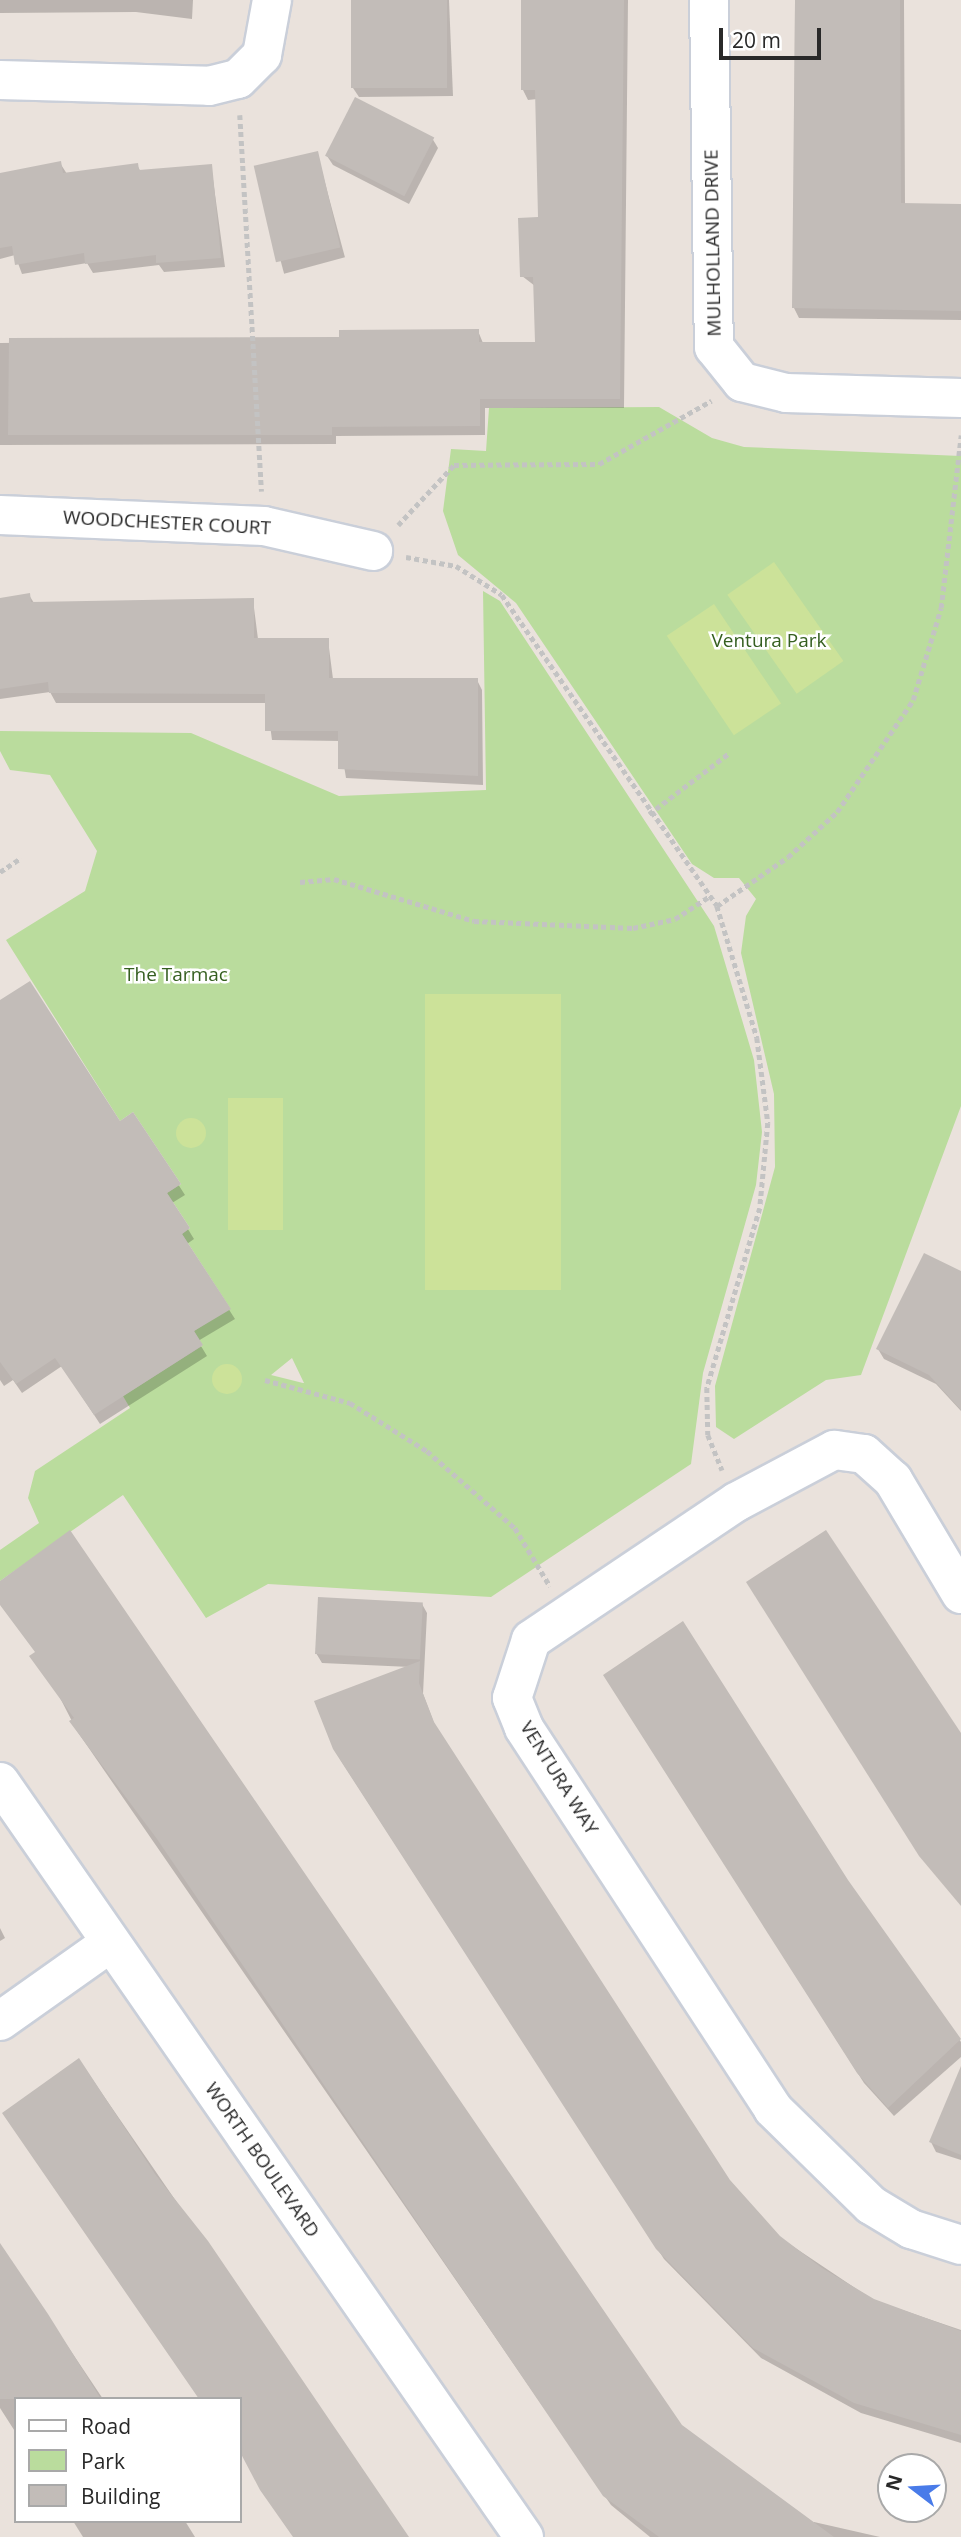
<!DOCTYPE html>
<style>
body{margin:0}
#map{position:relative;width:961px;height:2537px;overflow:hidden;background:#eae2dc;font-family:"Open Sans",sans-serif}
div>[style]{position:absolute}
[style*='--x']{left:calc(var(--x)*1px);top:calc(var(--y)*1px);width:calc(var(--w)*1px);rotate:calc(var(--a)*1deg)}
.green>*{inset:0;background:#badc9d}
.pitch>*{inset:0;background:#cce299;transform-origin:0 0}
.round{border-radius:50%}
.shadow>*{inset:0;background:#0003;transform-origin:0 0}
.building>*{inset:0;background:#c2bcb8;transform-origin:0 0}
.path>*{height:4.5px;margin-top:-2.25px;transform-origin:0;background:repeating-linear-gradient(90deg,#c3c3c3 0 5px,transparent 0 8.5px)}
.roads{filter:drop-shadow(2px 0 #cacfd9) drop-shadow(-2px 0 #cacfd9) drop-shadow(0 2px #cacfd9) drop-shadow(0 -2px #cacfd9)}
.minor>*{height:38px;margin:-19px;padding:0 19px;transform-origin:19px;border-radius:19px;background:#fff}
.tertiary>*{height:38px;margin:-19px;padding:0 19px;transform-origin:19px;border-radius:19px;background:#fff}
span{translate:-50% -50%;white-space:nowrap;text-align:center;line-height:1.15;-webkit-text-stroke:5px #fff;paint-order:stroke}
.street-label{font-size:19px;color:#292929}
.park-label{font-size:19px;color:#355f20}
.legend{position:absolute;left:14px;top:2397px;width:228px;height:126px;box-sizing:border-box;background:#fff;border:2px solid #a9a9a9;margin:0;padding:9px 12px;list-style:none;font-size:21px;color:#292929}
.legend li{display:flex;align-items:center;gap:14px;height:35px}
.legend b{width:35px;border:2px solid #a9a9a9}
.north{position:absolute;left:877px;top:2453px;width:70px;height:70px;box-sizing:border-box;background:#fff;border:2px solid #a9a9a9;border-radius:50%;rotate:287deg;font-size:19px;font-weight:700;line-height:28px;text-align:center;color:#292929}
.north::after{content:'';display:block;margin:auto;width:24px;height:32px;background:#497be9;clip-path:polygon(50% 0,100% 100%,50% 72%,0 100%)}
.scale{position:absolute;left:719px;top:28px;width:102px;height:32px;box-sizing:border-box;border:4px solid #292929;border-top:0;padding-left:9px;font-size:21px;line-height:24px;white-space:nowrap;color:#292929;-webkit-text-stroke:5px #fff;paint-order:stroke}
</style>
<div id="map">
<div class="green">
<i style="clip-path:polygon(659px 407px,712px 438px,744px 447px,961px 456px,961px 1106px,861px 1375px,826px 1380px,734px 1439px,716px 1427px,715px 1386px,775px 1167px,774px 1094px,741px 953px,746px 916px,756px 899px,739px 878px,714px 878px,692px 864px,516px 603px,458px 555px,443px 511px,451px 449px,486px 451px,489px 408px)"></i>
<i style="clip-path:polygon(evenodd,483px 591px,500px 601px,714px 926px,754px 1060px,762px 1132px,756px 1185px,703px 1373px,691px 1464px,491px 1597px,268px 1584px,206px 1618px,123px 1495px,0 1581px,0 1550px,39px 1523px,28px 1498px,35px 1471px,130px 1408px,123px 1396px,202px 1346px,194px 1331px,230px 1308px,182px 1234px,190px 1228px,167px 1193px,181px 1184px,133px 1112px,120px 1121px,6px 940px,85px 891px,97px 851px,50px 775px,10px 770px,0 751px,0 731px,191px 733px,339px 796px,486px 790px,483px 591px,292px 1358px,304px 1383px,303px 1383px,271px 1375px,292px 1358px)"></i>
</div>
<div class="pitch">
<i style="left:774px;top:562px;width:121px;height:57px;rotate:55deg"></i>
<i style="left:714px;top:604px;width:120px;height:57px;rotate:56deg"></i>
<i style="left:425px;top:994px;width:136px;height:296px"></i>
<i style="left:228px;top:1098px;width:55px;height:132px"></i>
<i class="round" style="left:176px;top:1118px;width:30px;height:30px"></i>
<i class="round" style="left:212px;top:1364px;width:30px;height:30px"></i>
</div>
<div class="shadow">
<i style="clip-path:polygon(0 0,193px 0,192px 19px,136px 12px,0 13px)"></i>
<i style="clip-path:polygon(353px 0,449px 0,453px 96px,359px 97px,353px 88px)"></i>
<i style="clip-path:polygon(523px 0,628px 0,624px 408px,485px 408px,485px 435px,336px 436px,336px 444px,0 445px,0 343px,341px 339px,478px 331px,483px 343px,537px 343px,535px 286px,522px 276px,540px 219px,537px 99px,528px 100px,523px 90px)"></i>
<i style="clip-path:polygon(795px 0,904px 0,905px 205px,961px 205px,961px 320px,799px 318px,794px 308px)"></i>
<i style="clip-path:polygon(432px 138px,438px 148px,409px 204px,333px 165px,327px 156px)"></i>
<i style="left:317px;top:153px;width:108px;height:63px;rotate:75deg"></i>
<i style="clip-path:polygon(60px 163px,67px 174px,137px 165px,141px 172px,211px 165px,225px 267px,164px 272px,159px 265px,93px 273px,87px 263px,22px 274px,15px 255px,0 259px,0 174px)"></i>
<i style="clip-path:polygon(29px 595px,34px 603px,253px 600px,258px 639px,328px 640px,333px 679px,477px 680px,482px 690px,483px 785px,346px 778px,340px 741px,272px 740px,267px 703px,56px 703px,50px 692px,0 699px,0 599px)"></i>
<i style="clip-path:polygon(0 1002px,120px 1123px,133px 1114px,185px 1195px,172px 1203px,194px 1239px,187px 1244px,235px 1319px,198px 1341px,207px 1356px,100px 1424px,62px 1366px,22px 1393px,13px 1380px,4px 1386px,0 1380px)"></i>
<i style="clip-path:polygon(961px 1273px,961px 1411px,936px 1384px,884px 1359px,878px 1349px)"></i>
<i style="clip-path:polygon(0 1583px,681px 2426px,801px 2537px,650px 2537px,611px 2505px,77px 1731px,37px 1653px,0 1604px)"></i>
<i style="clip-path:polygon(422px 1604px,427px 1613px,423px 1694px,437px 1731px,729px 2182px,779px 2237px,873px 2300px,961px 2330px,961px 2443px,861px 2413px,761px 2358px,664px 2259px,340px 1759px,410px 1667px,322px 1663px,316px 1653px)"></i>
<i style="clip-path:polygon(611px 1685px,846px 1881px,961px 2042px,961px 2057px,894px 2116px,864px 2083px)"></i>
<i style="clip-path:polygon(0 1928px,5px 1938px,0 1941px)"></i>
<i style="clip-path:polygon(79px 2060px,407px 2537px,296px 2537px,240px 2451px,240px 2399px)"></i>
<i style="clip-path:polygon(961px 2069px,961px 2160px,936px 2152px,931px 2142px)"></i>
<i style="clip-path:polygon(0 2245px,103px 2399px,16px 2399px,16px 2433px,0 2408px)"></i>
<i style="clip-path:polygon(73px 2521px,185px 2521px,195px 2537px,83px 2537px)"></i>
<i style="clip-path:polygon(814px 2522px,880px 2537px,811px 2537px)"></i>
</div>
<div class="building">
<i style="left:351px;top:0;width:96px;height:88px"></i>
<i style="clip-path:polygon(521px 0,624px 0,620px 399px,480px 399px,480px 426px,332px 427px,332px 435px,8px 435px,9px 338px,339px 337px,339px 330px,479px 329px,479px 342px,535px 342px,533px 277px,520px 277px,518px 218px,538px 217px,535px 90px,521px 90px)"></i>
<i style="clip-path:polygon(795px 0,900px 0,901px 203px,961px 204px,961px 311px,792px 308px)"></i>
<i style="left:355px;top:97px;width:89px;height:66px;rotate:27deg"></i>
<i style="left:318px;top:151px;width:99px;height:66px;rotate:77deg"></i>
<i style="clip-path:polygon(61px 161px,63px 173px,138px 163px,139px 170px,212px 164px,221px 258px,156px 263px,156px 255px,85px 264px,84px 253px,15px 265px,12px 246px,0 248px,0 173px)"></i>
<i style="clip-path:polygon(30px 593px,31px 602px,254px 598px,254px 638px,329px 638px,329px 678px,478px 678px,478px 776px,338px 769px,338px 731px,265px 731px,265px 694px,49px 693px,48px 682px,0 689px,0 598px)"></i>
<i style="clip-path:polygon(30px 981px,120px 1121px,133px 1112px,181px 1184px,167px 1193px,190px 1228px,182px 1234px,231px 1309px,194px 1331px,203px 1345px,94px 1415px,55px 1358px,16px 1384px,0 1362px,0 1000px)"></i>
<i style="clip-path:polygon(924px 1253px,961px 1271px,961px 1410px,929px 1375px,876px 1349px)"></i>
<i style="clip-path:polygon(70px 1530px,682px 2425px,834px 2537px,659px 2537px,603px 2496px,157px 1839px,69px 1721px,74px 1718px,29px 1656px,35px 1652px,0 1605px,0 1581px)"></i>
<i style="clip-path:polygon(826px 1530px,961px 1733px,961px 1906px,919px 1856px,746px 1582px)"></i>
<i style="left:318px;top:1597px;width:105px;height:57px;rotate:3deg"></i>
<i style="clip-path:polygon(683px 1621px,848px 1880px,961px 2039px,888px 2108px,857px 2073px,603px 1675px)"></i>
<i style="clip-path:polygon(420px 1661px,419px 1683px,434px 1722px,730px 2180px,780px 2236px,822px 2268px,874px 2299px,961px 2331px,961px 2435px,854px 2403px,753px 2348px,656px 2249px,333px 1749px,314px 1701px)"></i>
<i style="clip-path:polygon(79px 2058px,155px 2174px,208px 2241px,409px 2537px,293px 2537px,260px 2490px,240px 2452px,240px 2399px,199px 2399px,2px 2113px)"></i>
<i style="clip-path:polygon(961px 2066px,961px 2155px,929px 2142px)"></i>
<i style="clip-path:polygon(0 2243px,48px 2314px,101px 2399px,0 2399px)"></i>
</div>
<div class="path">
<i style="--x:240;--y:115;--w:377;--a:86.7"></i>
<i style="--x:398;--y:525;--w:82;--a:-47"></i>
<i style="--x:454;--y:465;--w:145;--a:-0.4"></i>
<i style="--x:599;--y:464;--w:129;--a:-29.4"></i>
<i style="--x:406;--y:557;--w:51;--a:10.2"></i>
<i style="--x:456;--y:566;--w:54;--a:32.2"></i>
<i style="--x:502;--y:595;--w:378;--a:55.3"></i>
<i style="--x:717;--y:906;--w:138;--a:73.1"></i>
<i style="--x:757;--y:1038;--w:86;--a:82.6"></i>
<i style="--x:768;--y:1123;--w:85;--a:95.4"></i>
<i style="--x:760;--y:1208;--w:188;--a:106.4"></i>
<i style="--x:707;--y:1388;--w:47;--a:88.8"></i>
<i style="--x:708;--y:1435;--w:38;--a:68"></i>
<i style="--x:649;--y:814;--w:99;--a:-37.2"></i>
<i style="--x:0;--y:872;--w:25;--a:-34"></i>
<i style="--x:300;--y:882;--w:34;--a:-5"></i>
<i style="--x:334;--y:879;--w:146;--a:16.7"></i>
<i style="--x:474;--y:921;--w:159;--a:2.5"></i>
<i style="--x:633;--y:928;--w:43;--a:-12.1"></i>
<i style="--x:675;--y:919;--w:42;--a:-33.3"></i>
<i style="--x:717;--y:906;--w:86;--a:-34.6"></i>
<i style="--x:788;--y:857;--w:67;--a:-42.6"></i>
<i style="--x:837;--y:812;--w:135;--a:-55.8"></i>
<i style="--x:913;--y:700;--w:96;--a:-73.1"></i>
<i style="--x:941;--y:608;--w:174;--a:-83.4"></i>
<i style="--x:265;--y:1380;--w:88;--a:15.1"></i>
<i style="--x:350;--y:1403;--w:91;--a:31.9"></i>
<i style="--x:427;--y:1451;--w:117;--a:41.2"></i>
<i style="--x:515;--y:1528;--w:68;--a:58.9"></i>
</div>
<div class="roads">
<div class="minor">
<i style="--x:709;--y:0;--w:347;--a:89.2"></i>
<i style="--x:714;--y:347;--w:45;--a:51.3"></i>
<i style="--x:742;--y:382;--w:45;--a:14"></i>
<i style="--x:786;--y:393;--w:175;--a:1.6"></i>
<i style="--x:0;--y:80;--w:209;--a:1.6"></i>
<i style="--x:209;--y:86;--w:30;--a:-14"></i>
<i style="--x:238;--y:79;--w:34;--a:-45"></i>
<i style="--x:262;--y:55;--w:56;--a:-79.7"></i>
<i style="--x:0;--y:515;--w:264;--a:2.4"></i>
<i style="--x:264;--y:526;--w:112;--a:12.9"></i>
<i style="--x:961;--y:1594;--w:133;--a:-120.8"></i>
<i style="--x:893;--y:1480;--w:39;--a:-138"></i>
<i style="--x:864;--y:1454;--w:30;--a:-172"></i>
<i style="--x:834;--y:1450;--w:111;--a:152"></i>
<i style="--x:736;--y:1502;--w:247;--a:146.1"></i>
<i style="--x:531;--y:1640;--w:61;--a:108.1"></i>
<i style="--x:512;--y:1698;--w:32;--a:68"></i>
<i style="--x:524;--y:1728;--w:455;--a:56.8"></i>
<i style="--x:773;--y:2109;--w:137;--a:44.4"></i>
<i style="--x:871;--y:2205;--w:47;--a:31"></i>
<i style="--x:911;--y:2229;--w:52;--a:17.7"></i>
<i style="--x:0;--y:2021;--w:135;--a:-35.3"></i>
</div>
<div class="tertiary">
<i style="--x:0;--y:1782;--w:919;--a:55.24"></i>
</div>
</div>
<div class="street-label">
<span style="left:713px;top:243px;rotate:-91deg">MULHOLLAND DRIVE</span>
<span style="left:167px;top:523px;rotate:3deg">WOODCHESTER COURT</span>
<span style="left:559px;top:1778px;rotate:58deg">VENTURA WAY</span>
<span style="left:262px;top:2160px;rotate:55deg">WORTH BOULEVARD</span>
</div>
<div class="park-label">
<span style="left:769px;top:641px">Ventura Park</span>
<span style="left:176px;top:975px">The Tarmac</span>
</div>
<ul class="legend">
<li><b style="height:9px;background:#fff"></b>Road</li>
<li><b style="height:19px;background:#badc9d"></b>Park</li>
<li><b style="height:19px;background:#c2bcb8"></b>Building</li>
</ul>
<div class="north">N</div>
<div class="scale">20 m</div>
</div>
